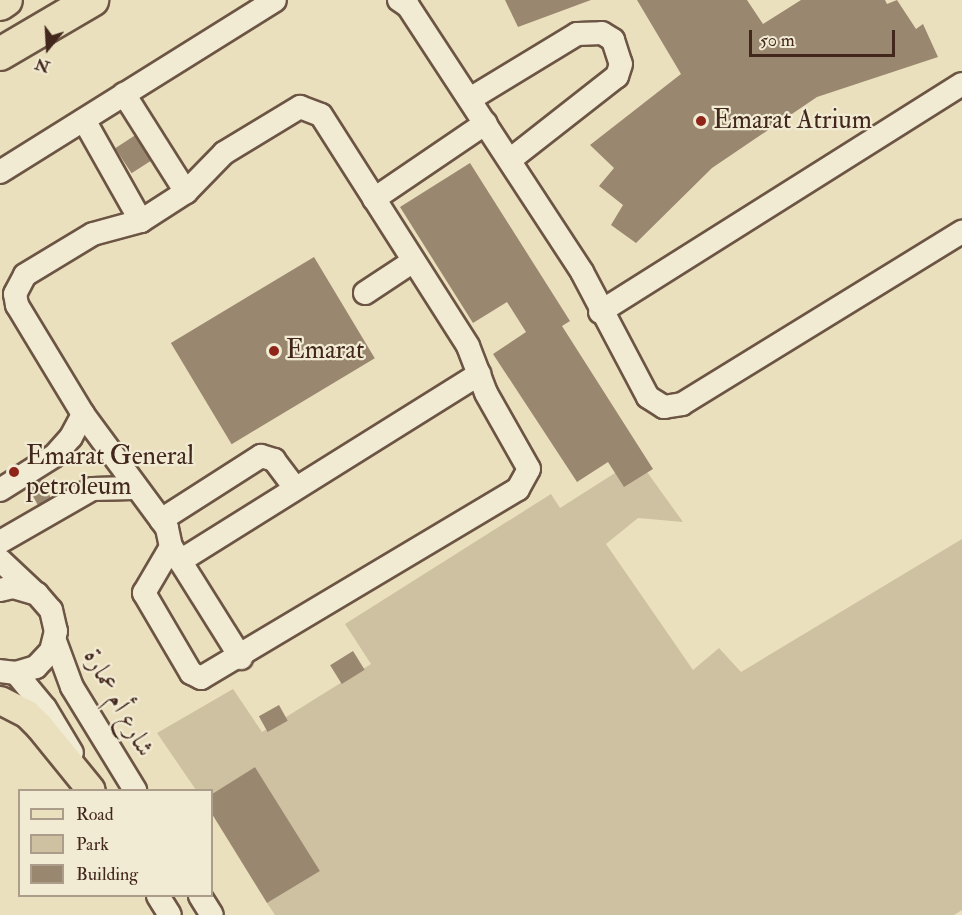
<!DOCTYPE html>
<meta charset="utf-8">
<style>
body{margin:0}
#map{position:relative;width:962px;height:915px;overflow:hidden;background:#ebe0bd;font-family:"IM FELL Double Pica",Amiri,serif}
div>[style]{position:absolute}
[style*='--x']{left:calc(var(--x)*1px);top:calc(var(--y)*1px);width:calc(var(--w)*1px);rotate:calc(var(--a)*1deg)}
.green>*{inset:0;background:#cec1a2}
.building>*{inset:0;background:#9a8770;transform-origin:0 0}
.roads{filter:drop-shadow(2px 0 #6c5544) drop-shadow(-2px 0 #6c5544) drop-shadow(0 2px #6c5544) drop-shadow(0 -2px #6c5544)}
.minor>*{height:22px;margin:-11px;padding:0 11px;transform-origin:11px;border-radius:11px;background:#f2ebd4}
.major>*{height:27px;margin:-13.5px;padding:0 13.5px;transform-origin:13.5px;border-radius:13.5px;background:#ebe0bd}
.highway>*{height:32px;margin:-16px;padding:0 16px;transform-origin:16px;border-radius:16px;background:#ebe0bd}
.dots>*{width:16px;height:16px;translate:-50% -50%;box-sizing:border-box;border:3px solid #f2ebd4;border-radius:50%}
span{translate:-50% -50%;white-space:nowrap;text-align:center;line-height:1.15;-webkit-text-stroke:4.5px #f2ebd4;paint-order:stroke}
.poi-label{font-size:26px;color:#42271c}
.left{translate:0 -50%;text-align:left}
.street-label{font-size:26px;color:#42271c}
.legend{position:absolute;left:18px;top:789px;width:195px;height:108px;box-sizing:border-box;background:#f2ebd4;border:2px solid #ac9d8a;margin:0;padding:8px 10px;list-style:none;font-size:18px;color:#42271c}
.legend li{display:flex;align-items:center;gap:12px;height:30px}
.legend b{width:30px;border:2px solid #ac9d8a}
.north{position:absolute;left:18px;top:18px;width:60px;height:60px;-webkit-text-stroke:4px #f2ebd4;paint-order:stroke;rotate:198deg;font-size:16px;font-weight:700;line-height:24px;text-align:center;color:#42271c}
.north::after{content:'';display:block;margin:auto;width:21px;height:27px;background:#42271c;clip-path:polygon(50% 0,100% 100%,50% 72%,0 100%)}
.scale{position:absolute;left:749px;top:30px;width:146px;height:27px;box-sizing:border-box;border:3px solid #42271c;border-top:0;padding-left:8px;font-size:18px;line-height:21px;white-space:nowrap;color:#42271c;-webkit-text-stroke:4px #f2ebd4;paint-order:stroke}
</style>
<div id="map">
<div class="green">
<i style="clip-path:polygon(647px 472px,683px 522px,638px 518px,606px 544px,693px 670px,719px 648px,741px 672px,962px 539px,962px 910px,954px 915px,275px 915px,267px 903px,320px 871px,255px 767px,212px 794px,196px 790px,157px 733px,233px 689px,262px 732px,371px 664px,345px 624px,551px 494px,560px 508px,615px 473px)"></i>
</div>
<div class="building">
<i style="clip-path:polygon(505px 0,591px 0,518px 27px)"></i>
<i style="clip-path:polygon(637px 0,747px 0,763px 24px,801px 0,885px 0,887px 4px,897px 0,916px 29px,923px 24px,938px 57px,817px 97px,712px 168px,636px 243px,611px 225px,623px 205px,599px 186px,614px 168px,590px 145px,681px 74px)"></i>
<i style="left:137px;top:134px;width:30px;height:26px;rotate:57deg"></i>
<i style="clip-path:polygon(470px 163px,570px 321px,562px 326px,653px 469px,624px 487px,608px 462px,577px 482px,493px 354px,526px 332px,507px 302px,473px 323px,400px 207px)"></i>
<i style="left:314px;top:257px;width:118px;height:167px;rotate:59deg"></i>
<i style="left:40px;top:478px;width:26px;height:15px;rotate:61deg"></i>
<i style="left:353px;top:651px;width:22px;height:27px;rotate:58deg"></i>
<i style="left:279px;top:705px;width:18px;height:23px;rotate:61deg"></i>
<i style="clip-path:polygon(255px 767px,320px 871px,267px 903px,212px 814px,212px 794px)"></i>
</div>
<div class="roads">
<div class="minor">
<i style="--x:399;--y:0;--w:11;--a:34"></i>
<i style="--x:408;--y:6;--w:318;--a:56.8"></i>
<i style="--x:582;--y:272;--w:141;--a:62.2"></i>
<i style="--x:648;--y:397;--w:19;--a:32"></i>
<i style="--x:664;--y:407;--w:18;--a:-9"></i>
<i style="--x:682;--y:404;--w:329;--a:-31.6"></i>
<i style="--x:124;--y:94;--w:116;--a:57.7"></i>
<i style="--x:470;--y:99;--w:125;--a:-31.3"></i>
<i style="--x:577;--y:34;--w:25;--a:-2"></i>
<i style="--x:602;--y:33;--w:13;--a:32"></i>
<i style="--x:613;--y:40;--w:25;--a:72"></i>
<i style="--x:621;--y:64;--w:13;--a:108"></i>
<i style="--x:617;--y:76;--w:136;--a:141.9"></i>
<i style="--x:300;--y:107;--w:22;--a:21"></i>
<i style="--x:321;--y:115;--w:274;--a:57.5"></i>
<i style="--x:468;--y:346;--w:50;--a:69"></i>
<i style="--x:486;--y:393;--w:87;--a:60.5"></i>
<i style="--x:529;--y:469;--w:23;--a:119"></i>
<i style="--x:518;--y:489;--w:369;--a:149.2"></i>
<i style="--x:201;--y:678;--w:11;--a:-153"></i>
<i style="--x:191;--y:673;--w:93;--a:-120.4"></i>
<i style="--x:144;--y:593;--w:53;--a:-59.6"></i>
<i style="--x:171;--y:547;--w:19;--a:-102"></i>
<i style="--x:167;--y:528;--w:142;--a:-126.4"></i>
<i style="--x:83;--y:414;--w:127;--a:-121.2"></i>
<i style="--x:17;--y:305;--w:11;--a:-100"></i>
<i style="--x:15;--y:294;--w:21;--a:-62"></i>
<i style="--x:25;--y:275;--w:79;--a:-31.1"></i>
<i style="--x:93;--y:234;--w:50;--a:-15.2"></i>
<i style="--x:141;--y:221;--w:54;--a:-32.8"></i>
<i style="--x:186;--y:192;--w:54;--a:-45.7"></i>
<i style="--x:224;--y:153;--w:89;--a:-31.2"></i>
<i style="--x:84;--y:120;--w:116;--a:60.6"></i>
<i style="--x:0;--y:172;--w:324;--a:-32"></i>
<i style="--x:374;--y:199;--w:135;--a:-34.2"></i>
<i style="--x:365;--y:293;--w:56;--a:-33.4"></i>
<i style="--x:600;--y:312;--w:428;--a:-32.2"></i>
<i style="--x:0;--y:490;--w:64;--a:-32.2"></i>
<i style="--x:54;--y:456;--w:25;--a:-48"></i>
<i style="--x:71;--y:437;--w:26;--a:-62"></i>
<i style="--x:161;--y:520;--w:119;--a:-32.6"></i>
<i style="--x:261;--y:456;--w:14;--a:17"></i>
<i style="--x:274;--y:460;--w:34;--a:53"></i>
<i style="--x:0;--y:542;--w:106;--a:-29.9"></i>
<i style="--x:92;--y:489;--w:42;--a:-1.4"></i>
<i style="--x:172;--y:548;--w:130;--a:57.9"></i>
<i style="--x:0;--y:560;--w:45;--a:43.2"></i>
<i style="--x:180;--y:561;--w:353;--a:-32"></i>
<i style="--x:0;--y:590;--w:13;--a:-13"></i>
<i style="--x:13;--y:587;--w:25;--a:16"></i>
<i style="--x:37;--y:594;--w:21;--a:49"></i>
<i style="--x:51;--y:610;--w:22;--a:77"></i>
<i style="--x:56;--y:631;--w:21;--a:104"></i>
<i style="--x:51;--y:651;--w:22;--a:133"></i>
<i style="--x:36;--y:667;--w:21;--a:163"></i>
<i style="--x:16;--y:673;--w:16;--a:-173"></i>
<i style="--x:55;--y:641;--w:49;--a:69.7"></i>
<i style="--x:72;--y:687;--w:121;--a:58.5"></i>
<i style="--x:16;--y:673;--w:45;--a:50.4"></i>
<i style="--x:45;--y:708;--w:52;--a:59"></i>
<i style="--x:158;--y:896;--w:22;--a:58"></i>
<i style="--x:200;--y:896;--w:22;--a:58"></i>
</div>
<div class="major">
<i style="--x:0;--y:700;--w:29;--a:27"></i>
<i style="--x:26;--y:713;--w:18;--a:45"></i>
<i style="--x:39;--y:726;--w:82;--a:50.9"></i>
</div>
<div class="highway">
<i style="--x:0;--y:4;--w:7;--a:-34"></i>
<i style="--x:0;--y:54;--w:107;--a:-30.4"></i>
</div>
</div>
<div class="dots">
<i style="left:701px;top:121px;background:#8f2418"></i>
<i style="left:274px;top:351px;background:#8f2418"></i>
<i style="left:14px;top:472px;background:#8f2418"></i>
</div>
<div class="poi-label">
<span class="left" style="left:713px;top:121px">Emarat Atrium</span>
<span class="left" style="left:286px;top:351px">Emarat</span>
<span class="left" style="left:26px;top:472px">Emarat General<br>petroleum</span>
</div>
<div class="street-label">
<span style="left:118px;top:703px;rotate:61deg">شارع أم عمارة</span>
</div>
<ul class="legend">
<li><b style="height:8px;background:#ebe0bd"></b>Road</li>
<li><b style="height:16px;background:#cec1a2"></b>Park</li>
<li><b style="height:16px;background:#9a8770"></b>Building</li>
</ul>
<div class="north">N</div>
<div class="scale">50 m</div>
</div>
